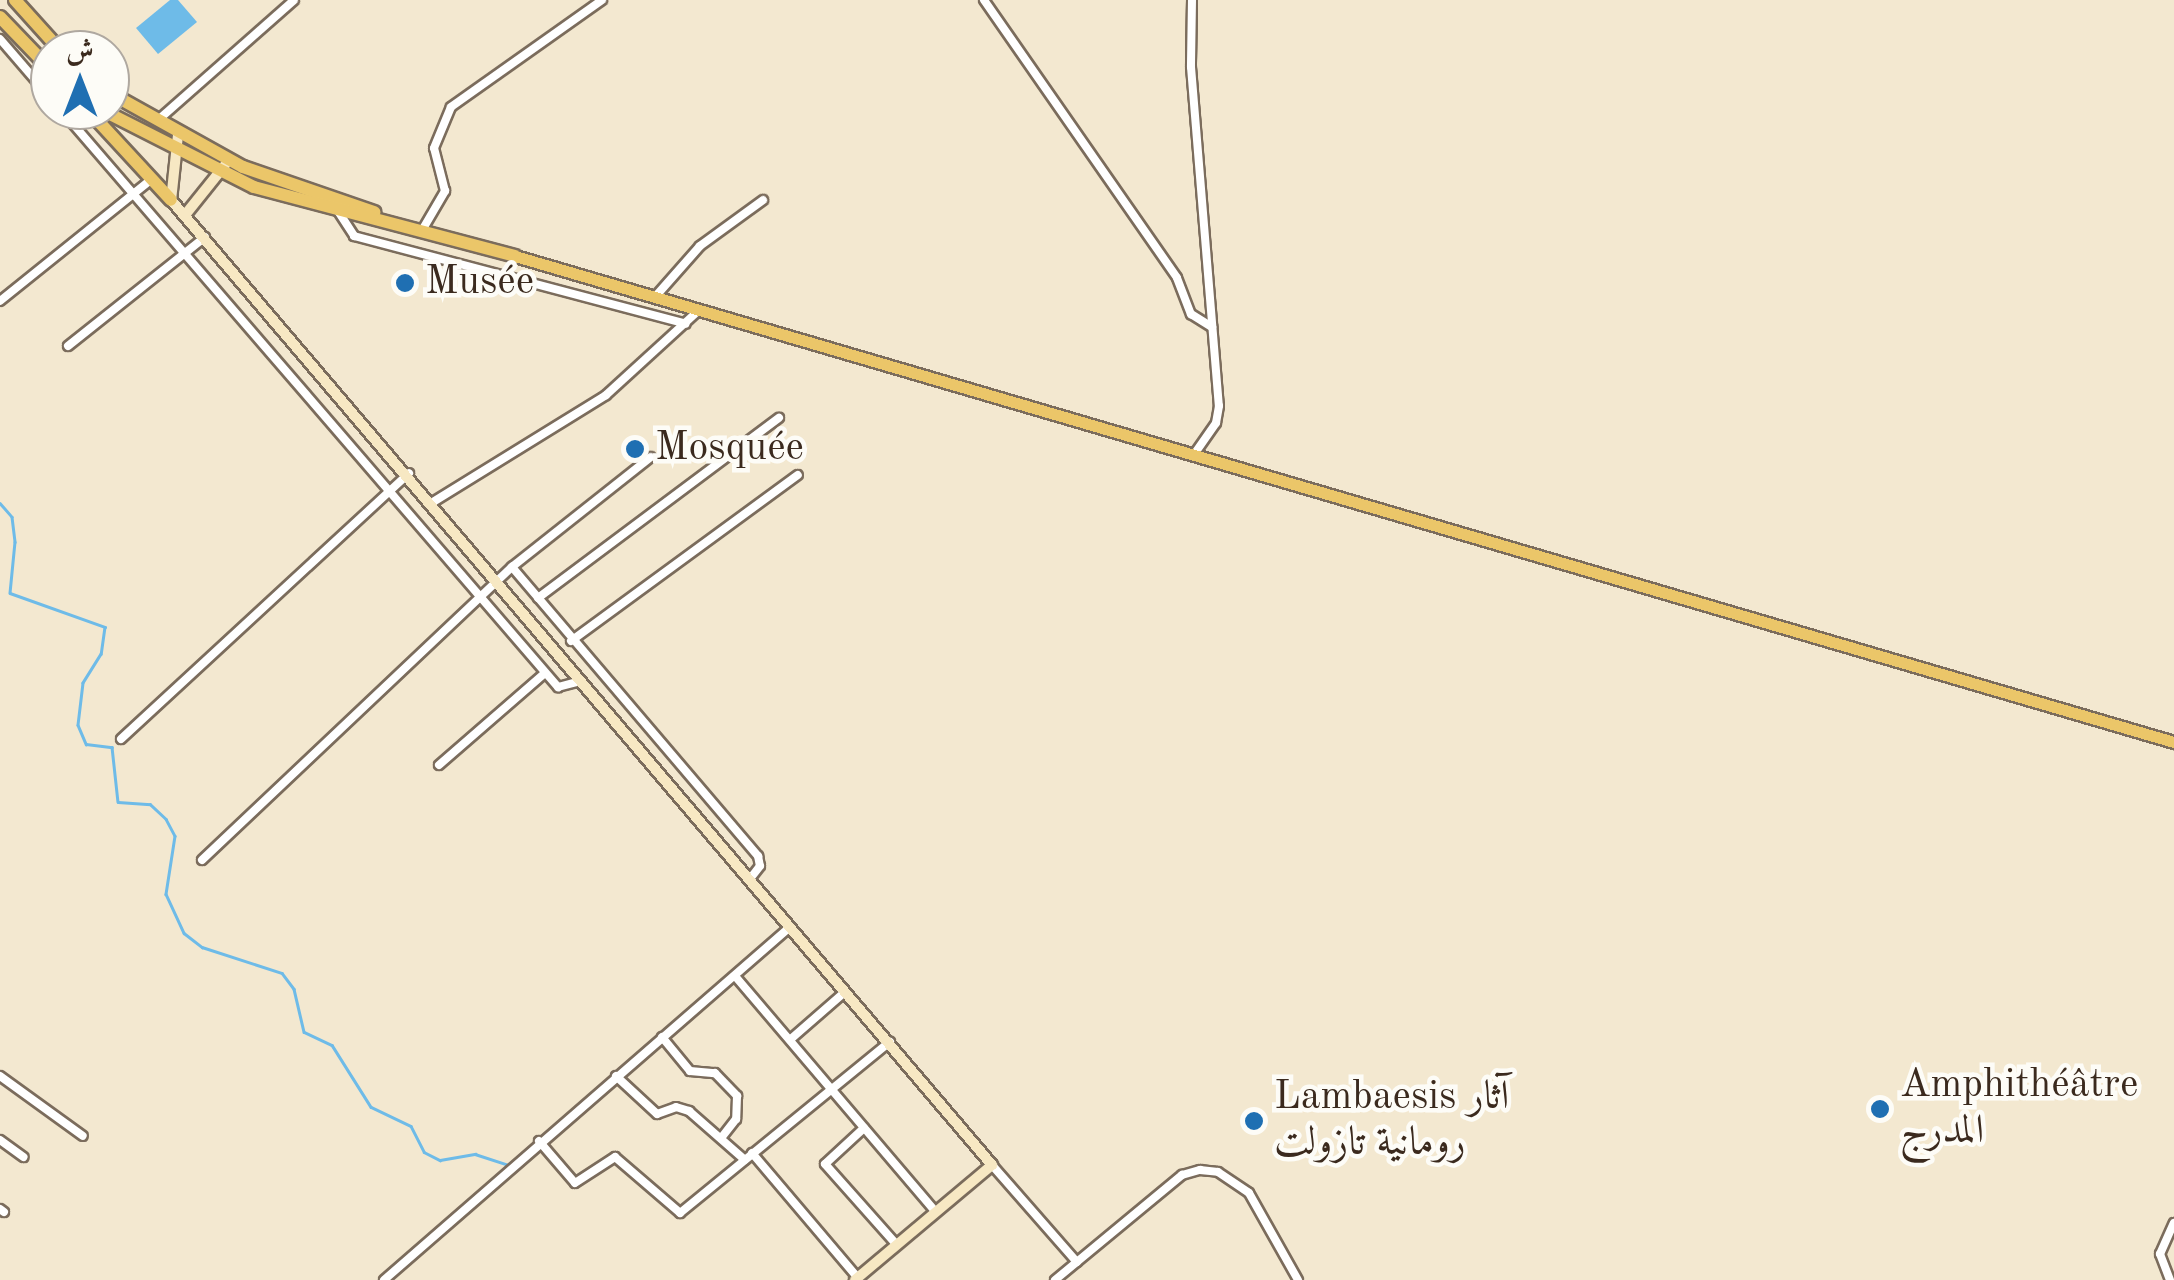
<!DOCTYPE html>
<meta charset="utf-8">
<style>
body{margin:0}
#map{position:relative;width:2174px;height:1280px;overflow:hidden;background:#f3e8d0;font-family:"Old Standard TT",Amiri,serif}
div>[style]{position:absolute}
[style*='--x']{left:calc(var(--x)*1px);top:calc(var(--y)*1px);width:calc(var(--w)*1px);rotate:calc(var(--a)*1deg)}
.water>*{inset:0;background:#6ebbe8}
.stream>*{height:2.5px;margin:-1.25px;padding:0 1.25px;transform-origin:1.25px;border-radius:1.25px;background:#6ebbe8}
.roads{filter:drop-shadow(2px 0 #7b6c5c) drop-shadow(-2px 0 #7b6c5c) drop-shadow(0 2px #7b6c5c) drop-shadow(0 -2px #7b6c5c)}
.street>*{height:8px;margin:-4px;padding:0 4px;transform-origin:4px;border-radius:4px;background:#fff}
.secondary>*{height:10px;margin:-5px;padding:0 5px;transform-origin:5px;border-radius:5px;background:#f7e8c3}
.primary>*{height:11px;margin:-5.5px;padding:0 5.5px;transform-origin:5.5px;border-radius:5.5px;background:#ebc669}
.highway>*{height:12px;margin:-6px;padding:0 6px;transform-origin:6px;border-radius:6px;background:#ebc669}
.dots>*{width:28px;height:28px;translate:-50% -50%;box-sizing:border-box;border:5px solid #fdfcf7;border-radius:50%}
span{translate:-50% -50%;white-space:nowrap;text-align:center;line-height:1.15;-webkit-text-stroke:9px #fdfcf7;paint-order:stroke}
.poi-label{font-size:40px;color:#3b2a1e}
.left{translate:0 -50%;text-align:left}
.north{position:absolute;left:30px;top:30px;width:100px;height:100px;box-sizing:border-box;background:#fdfcf7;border:2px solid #afa8a0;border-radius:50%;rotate:0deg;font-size:28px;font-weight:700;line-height:40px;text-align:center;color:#3b2a1e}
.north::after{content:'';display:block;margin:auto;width:35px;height:45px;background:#1f6fb2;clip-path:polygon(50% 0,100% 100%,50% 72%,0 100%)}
</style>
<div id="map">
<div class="water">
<i style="clip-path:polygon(170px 0,178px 0,197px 22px,158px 54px,136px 28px)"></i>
</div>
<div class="stream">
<i style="--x:0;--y:503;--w:18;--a:49"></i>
<i style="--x:12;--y:517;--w:25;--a:83"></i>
<i style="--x:15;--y:542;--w:51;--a:95.6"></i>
<i style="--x:10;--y:593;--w:101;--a:19.7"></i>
<i style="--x:105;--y:627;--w:27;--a:98"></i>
<i style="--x:101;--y:654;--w:34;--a:122"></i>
<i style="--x:83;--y:683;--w:42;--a:96.8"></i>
<i style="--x:78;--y:725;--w:21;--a:67"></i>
<i style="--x:86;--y:744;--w:26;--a:7"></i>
<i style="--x:112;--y:747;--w:55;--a:83.8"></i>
<i style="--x:118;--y:802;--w:32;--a:4"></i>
<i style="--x:150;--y:804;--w:22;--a:43"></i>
<i style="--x:166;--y:819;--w:19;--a:62"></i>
<i style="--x:175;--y:836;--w:59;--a:98.8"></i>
<i style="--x:166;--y:894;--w:43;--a:65.2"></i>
<i style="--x:184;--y:933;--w:23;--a:38"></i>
<i style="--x:202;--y:947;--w:84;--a:18"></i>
<i style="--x:282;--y:973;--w:20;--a:53"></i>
<i style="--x:294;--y:989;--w:44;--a:76.9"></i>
<i style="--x:304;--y:1032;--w:31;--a:25"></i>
<i style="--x:332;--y:1045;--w:73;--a:57.8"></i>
<i style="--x:371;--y:1107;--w:44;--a:25.4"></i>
<i style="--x:411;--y:1126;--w:29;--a:63"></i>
<i style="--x:424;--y:1152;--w:18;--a:27"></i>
<i style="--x:440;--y:1160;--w:36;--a:-10"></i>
<i style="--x:475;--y:1154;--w:33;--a:18"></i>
</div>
<div class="roads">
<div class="street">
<i style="--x:984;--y:0;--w:338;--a:55.2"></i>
<i style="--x:1177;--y:278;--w:39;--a:69"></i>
<i style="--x:1191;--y:314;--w:25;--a:32"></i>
<i style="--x:1192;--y:0;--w:67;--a:90.9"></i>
<i style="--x:1191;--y:67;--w:340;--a:85.3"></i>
<i style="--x:1219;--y:406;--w:17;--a:100"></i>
<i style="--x:1216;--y:423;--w:40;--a:124.9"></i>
<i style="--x:0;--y:39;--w:77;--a:49.2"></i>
<i style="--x:61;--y:110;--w:762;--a:49.26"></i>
<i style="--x:558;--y:687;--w:24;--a:-15"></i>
<i style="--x:158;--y:120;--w:181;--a:-41.4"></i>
<i style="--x:338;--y:211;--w:30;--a:57"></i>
<i style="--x:354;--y:236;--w:343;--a:14.8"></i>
<i style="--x:424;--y:227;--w:42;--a:-59.7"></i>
<i style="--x:445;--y:191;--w:44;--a:-104.3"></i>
<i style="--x:434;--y:148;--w:44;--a:-67.5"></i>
<i style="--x:451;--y:107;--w:185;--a:-35.3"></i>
<i style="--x:655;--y:297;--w:68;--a:-48.6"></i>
<i style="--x:700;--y:246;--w:78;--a:-36.1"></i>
<i style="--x:0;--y:301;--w:195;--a:-38.8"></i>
<i style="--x:68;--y:346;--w:175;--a:-38.5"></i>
<i style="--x:433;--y:502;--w:203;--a:-31.7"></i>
<i style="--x:606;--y:395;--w:126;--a:-42.4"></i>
<i style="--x:512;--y:567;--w:380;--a:49.6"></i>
<i style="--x:758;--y:856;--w:10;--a:79"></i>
<i style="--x:760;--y:866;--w:16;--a:128"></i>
<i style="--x:538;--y:598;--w:301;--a:-36.8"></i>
<i style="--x:571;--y:641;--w:281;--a:-36.2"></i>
<i style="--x:121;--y:739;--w:392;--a:-42.7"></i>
<i style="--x:439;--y:765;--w:140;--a:-41"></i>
<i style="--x:202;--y:860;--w:427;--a:-43.4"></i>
<i style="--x:512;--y:567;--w:177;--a:-38.4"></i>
<i style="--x:735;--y:976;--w:310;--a:49.6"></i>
<i style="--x:662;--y:1037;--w:44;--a:50.5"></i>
<i style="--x:690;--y:1071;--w:25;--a:5"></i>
<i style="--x:715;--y:1073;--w:32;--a:46"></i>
<i style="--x:737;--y:1096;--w:23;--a:92"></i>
<i style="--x:736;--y:1119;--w:24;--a:128"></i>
<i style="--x:792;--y:1038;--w:70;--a:-41"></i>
<i style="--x:0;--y:1076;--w:102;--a:35.9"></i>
<i style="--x:616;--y:1076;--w:56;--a:42.8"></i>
<i style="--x:657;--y:1114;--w:20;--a:-20"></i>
<i style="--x:676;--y:1107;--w:14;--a:17"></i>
<i style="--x:689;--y:1111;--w:74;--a:41.2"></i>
<i style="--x:864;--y:1128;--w:53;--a:137.3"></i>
<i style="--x:825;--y:1164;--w:108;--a:48.4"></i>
<i style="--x:0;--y:1140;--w:29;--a:36"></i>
<i style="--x:539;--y:1141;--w:55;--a:49.4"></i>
<i style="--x:575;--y:1183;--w:48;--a:-33"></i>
<i style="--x:615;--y:1157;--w:86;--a:40.7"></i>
<i style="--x:680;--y:1213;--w:271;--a:-39.2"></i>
<i style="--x:752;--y:1153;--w:164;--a:49.7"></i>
<i style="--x:992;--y:1165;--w:129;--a:48.8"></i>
<i style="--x:0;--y:1209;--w:5;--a:37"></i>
<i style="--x:384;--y:1280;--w:538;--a:-41.01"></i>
<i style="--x:1055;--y:1280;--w:165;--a:-39.6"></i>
<i style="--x:1182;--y:1175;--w:19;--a:-16"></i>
<i style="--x:1200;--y:1170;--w:18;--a:6"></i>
<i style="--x:1218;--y:1172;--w:37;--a:34"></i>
<i style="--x:1249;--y:1193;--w:100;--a:60.6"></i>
<i style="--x:2170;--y:1280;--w:28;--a:-111"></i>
<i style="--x:2160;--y:1254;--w:34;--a:-66"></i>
</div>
<div class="secondary">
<i style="--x:178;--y:135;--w:65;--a:96.1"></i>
<i style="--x:171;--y:200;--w:1267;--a:49.61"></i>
<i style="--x:992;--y:1165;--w:179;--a:140"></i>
<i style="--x:185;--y:215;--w:64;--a:-51.3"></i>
</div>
<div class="primary">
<i style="--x:515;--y:256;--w:1729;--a:16.33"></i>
</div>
<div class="highway">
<i style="--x:15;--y:0;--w:67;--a:48"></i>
<i style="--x:0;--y:17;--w:72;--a:46.1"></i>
<i style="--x:110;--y:93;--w:152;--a:29.1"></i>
<i style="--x:243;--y:167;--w:139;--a:19"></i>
<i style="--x:88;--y:110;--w:122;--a:47.3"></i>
<i style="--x:102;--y:110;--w:170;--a:26.9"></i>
<i style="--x:254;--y:187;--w:270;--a:14.8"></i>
</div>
</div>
<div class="dots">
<i style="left:405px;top:283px;background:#1f6fb2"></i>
<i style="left:635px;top:449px;background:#1f6fb2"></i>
<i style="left:1880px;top:1109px;background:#1f6fb2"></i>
<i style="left:1254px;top:1121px;background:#1f6fb2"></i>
</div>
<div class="poi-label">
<span class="left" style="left:425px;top:283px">Musée</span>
<span class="left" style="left:655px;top:449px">Mosquée</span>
<span class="left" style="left:1900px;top:1109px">Amphithéâtre<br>المدرج</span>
<span class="left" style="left:1274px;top:1121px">Lambaesis آثار<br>رومانية تازولت</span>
</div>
<div class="north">ش</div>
</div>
